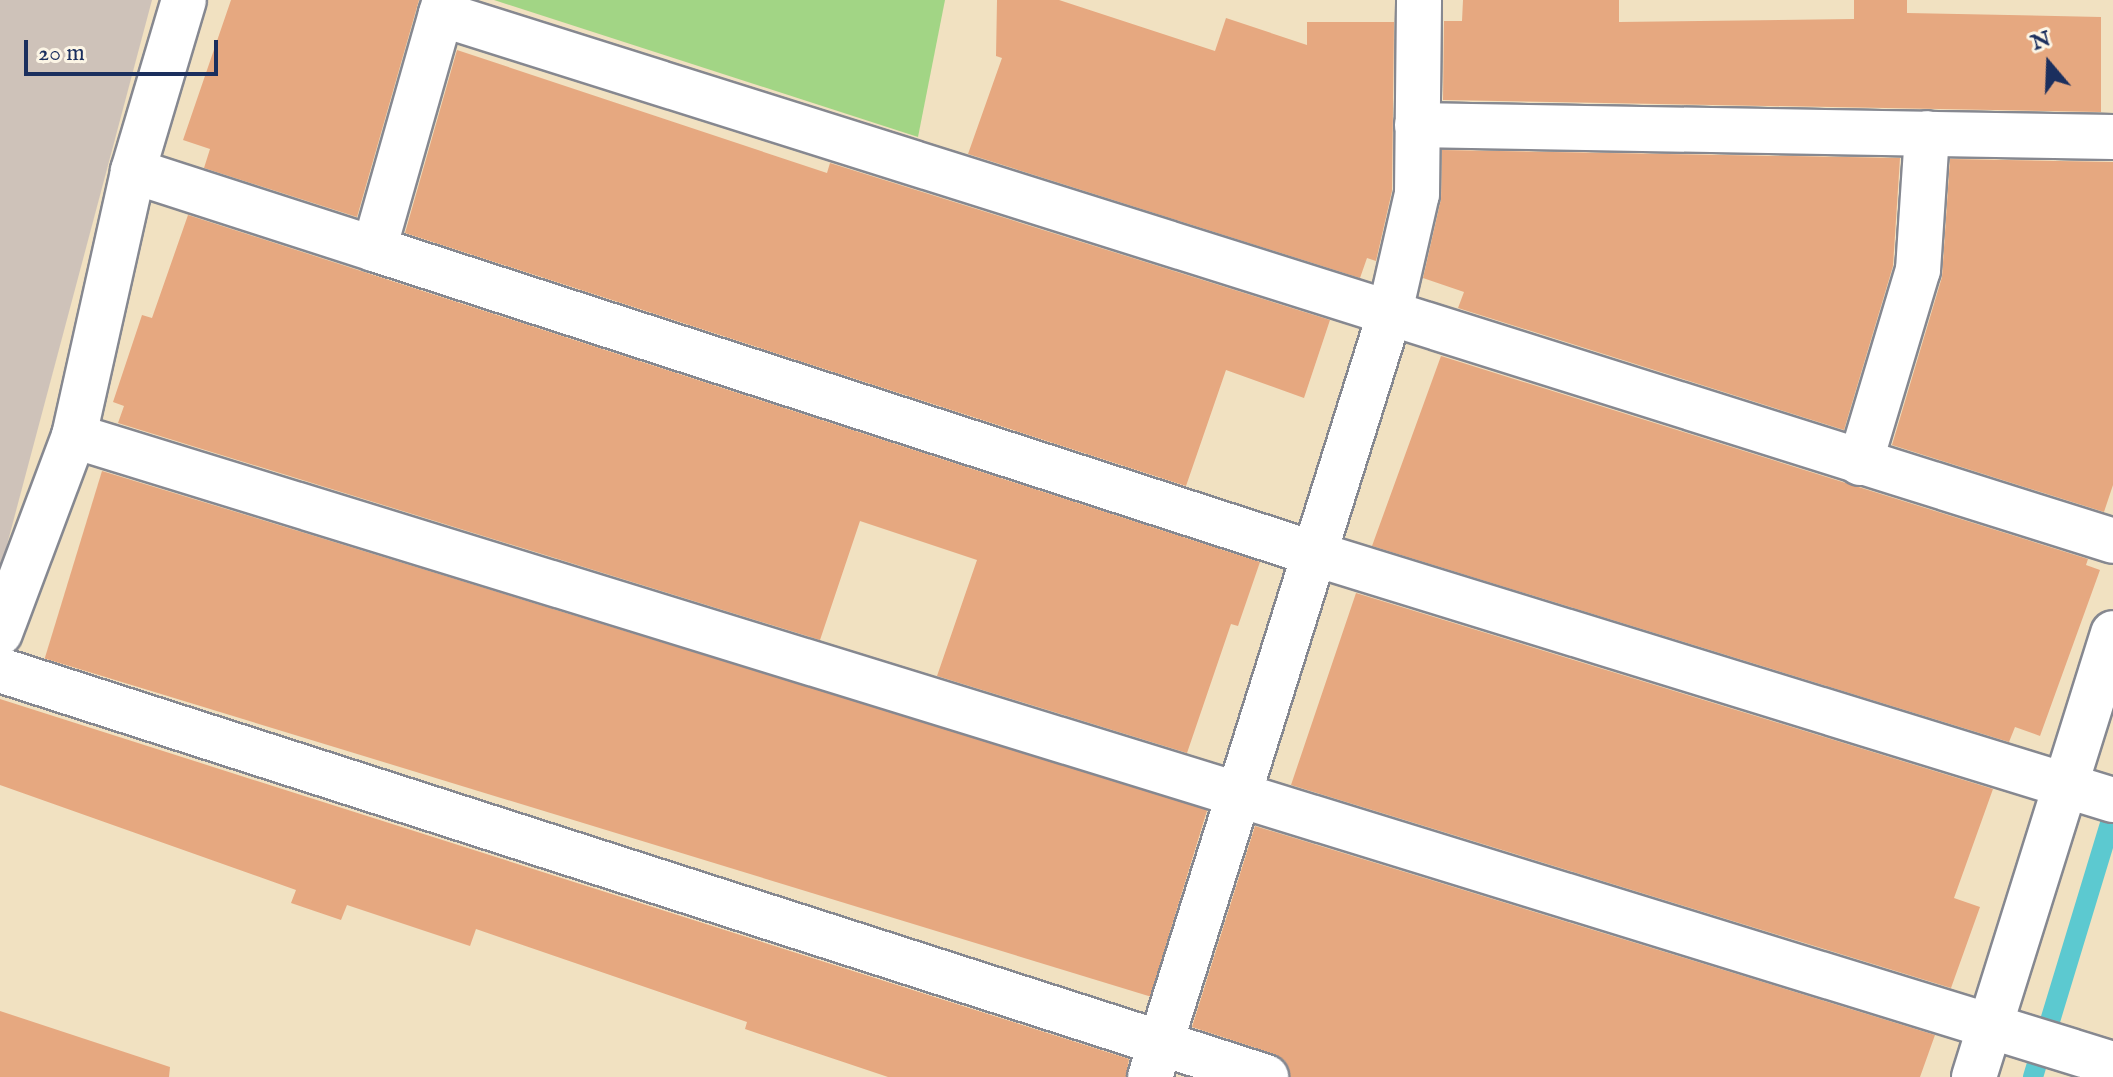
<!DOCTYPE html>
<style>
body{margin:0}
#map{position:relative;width:2113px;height:1077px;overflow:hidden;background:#f1e1c1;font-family:"IM FELL English",serif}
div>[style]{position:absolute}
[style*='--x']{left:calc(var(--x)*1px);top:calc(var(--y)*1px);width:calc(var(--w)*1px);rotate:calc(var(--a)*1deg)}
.industrial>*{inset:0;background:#cec2b9}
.green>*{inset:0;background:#a2d585}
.stream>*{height:20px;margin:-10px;padding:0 10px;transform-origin:10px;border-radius:10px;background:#5cc9d0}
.building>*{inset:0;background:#e6a880;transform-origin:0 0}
.roads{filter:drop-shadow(2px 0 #868890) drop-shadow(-2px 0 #868890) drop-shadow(0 2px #868890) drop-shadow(0 -2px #868890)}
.minor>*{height:44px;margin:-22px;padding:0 22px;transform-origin:22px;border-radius:22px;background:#fff}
span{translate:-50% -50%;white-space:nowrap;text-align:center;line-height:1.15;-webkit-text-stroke:8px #fcf5e5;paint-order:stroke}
.north{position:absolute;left:2009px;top:24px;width:80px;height:80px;-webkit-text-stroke:6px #fcf5e5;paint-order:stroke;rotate:341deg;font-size:22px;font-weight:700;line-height:32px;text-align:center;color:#1b2f5e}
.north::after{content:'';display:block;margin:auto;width:28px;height:36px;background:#1b2f5e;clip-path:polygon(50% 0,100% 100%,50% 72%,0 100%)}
.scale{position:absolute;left:24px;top:40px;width:194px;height:36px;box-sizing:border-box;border:4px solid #1b2f5e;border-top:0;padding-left:10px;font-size:24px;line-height:28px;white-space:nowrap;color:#1b2f5e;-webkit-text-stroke:6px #fcf5e5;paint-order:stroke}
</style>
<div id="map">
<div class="industrial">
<i style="clip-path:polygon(0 0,152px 0,0 571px)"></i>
</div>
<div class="green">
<i style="clip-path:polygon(494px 0,945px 0,918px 137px)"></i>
</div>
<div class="stream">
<i style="--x:2033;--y:1077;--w:275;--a:-73.1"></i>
</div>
<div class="building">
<i style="clip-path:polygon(231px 0,419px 0,357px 217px,204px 168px,210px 149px,183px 140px)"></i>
<i style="clip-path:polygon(997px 0,1059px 0,1215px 51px,1226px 18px,1307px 45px,1307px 22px,1394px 22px,1392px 191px,1376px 261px,1367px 258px,1360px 278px,968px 154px,1002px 58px,996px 56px)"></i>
<i style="clip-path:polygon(1463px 0,1619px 0,1619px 22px,1854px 19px,1854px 0,1907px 0,1907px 13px,2101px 17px,2101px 112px,1443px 100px,1444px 21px,1462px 21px)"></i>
<i style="clip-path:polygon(457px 50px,827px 173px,830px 163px,1330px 320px,1304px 398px,1226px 370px,1186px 486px,405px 233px)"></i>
<i style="clip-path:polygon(1442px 150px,1900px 158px,1893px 266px,1844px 430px,1458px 308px,1464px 292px,1423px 278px,1441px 199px)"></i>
<i style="clip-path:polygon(1950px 159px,2113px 162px,2113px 485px,2104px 512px,1892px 445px,1942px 277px)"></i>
<i style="clip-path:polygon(188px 215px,1260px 562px,1238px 626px,1231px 624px,1187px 753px,937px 676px,977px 560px,860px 521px,820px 640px,118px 423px,124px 406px,113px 402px,142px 315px,152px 318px)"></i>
<i style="clip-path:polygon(1441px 356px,2088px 559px,2086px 565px,2100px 570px,2040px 736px,2015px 727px,2009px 742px,1372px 546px)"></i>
<i style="left:102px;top:471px;width:1156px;height:196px;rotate:17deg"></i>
<i style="clip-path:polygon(1356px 593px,1993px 789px,1954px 898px,1980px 907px,1951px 988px,1291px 785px)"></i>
<i style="clip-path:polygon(0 699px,1129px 1059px,1126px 1077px,888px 1077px,745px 1029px,747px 1022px,476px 929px,470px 946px,347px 905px,341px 920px,291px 903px,296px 890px,0 785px)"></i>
<i style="clip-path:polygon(1255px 826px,1935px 1035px,1920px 1077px,1290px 1077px,1285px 1061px,1274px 1054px,1192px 1027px)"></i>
<i style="clip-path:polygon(0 1011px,170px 1067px,169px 1077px,0 1077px)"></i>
</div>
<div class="roads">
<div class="minor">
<i style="--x:445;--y:0;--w:15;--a:106"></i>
<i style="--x:441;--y:14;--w:1753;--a:17.49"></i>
<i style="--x:1417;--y:125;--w:696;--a:0.99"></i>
<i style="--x:133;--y:171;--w:253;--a:17.9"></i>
<i style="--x:374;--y:249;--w:244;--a:-74.1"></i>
<i style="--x:374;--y:249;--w:989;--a:17.96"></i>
<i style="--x:1315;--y:554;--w:835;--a:17.13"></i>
<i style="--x:74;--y:436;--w:2134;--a:17.12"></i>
<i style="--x:1860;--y:463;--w:202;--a:-73.3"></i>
<i style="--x:1918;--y:270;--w:137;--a:-86.2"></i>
<i style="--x:0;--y:633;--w:210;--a:-69.4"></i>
<i style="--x:74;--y:436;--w:271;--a:-77.4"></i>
<i style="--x:133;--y:171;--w:178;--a:-73.4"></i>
<i style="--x:0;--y:670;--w:1330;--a:17.82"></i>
<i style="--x:1150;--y:1077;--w:798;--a:-72.56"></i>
<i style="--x:1389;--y:316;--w:125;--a:-77.1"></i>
<i style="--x:1417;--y:194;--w:194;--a:-89.4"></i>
<i style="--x:1974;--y:1077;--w:465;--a:-72.6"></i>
</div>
</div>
<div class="north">N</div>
<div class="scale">20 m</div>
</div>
